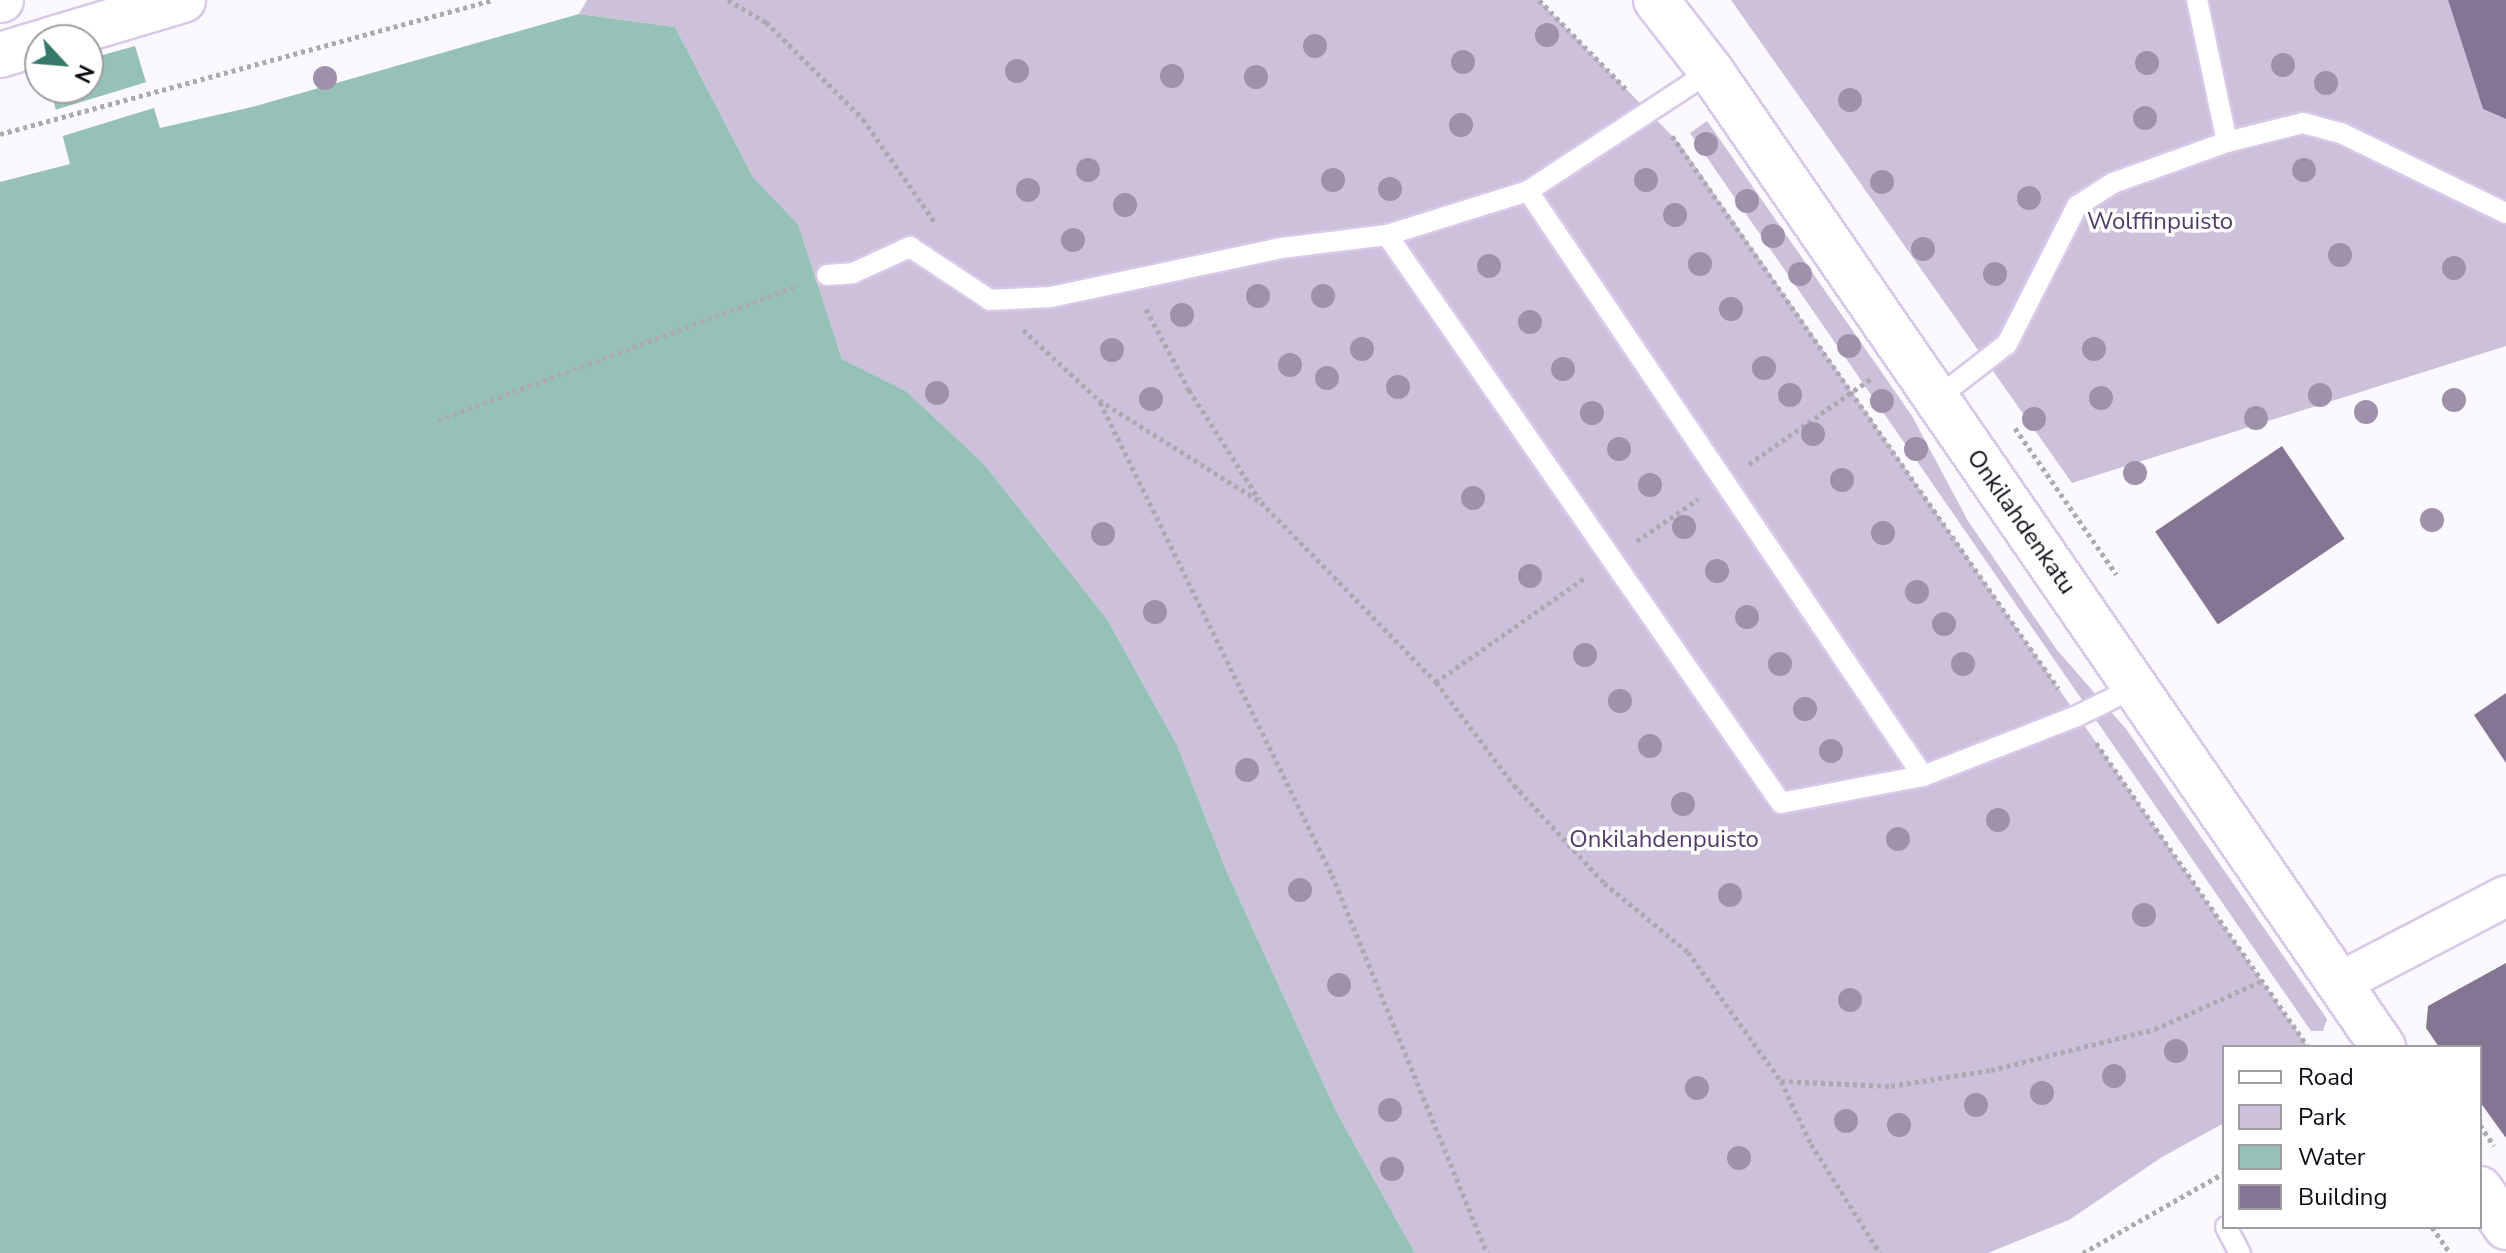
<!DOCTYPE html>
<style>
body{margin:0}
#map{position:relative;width:2506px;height:1253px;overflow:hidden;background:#fbf8fe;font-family:"Nunito Sans",sans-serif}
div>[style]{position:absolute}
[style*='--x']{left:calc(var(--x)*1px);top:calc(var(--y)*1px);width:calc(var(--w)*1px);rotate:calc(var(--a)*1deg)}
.green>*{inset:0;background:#cdc0da}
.water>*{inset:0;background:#96c1b6}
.pier>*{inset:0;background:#fbf8fe;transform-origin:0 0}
.building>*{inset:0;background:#847692;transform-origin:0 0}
.path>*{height:5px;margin-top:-2.5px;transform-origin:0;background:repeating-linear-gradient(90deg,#aca9b0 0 4px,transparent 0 8px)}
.roads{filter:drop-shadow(2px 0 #d9c9e9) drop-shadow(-2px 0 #d9c9e9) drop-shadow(0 2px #d9c9e9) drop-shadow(0 -2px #d9c9e9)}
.lane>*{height:20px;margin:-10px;padding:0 10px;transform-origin:10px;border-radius:10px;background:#fff}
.street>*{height:40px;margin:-20px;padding:0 20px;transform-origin:20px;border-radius:20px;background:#fff}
.secondary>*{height:44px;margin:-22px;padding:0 22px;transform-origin:22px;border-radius:22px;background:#fff}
.trees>*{width:24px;height:24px;margin:-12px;border-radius:50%;background:#9f91ac}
span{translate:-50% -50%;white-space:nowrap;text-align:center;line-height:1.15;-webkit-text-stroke:7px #fff;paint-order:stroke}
.park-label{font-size:24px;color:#543c69}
.street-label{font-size:24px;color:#0f0a14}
.legend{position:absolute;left:2222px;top:1045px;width:260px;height:184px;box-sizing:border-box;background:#fff;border:2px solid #9f9da1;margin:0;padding:10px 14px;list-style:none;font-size:24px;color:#0f0a14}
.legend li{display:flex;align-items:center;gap:16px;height:40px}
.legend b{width:40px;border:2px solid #9f9da1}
.north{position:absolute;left:24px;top:24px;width:80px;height:80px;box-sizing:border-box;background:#fff;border:2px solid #9f9da1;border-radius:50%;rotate:116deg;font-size:22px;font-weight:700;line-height:32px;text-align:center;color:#0f0a14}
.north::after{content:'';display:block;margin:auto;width:28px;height:36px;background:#36796b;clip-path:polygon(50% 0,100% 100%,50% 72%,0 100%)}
</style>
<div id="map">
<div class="green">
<i style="clip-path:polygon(587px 0,1539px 0,1679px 143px,2308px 1047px,2224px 1047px,2224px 1123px,2162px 1157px,2069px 1220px,1988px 1253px,1415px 1253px,1336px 1111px,1227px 872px,1177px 745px,1107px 619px,984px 464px,906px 391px,842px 359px,798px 224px,753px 177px,675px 27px,579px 14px)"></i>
<i style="clip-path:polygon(1731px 0,2448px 0,2483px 109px,2506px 119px,2506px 346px,2072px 483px)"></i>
<i style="clip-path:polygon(1707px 121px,1912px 416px,1968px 521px,2057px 650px,2126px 729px,2327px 1019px,2323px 1031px,2311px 1031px,1690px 133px)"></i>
</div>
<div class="water">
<i style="clip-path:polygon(26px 0,121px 0,160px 128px,252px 107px,579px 14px,675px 27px,753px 177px,798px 224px,842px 359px,906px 391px,984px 464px,1107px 619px,1177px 745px,1227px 872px,1336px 1111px,1415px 1253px,0 1253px,0 182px,70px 164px,50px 88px,88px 88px,88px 40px)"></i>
</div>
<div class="pier">
<i style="clip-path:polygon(22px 0,126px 0,139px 45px,88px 59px,88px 40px,36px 53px)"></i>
<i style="left:150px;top:81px;width:27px;height:102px;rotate:73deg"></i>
</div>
<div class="building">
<i style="clip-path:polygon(2448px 0,2506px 0,2506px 119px,2483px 109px)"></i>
<i style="left:2282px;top:446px;width:112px;height:153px;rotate:56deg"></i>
<i style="clip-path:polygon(2506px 693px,2506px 763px,2474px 715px)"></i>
<i style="clip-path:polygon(2506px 963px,2506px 1138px,2480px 1102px,2480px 1047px,2439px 1047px,2426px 1028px,2428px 1006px)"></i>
</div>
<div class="path">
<i style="--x:728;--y:0;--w:44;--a:30.1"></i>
<i style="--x:766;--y:22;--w:137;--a:45"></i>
<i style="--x:863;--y:119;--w:128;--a:55.2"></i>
<i style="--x:1539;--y:0;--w:124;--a:45.7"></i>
<i style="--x:0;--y:134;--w:511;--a:-15.21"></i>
<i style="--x:1672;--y:136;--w:674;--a:55.04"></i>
<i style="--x:1146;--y:309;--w:92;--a:62"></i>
<i style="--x:1189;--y:390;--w:130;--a:57.3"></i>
<i style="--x:1023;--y:330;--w:103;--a:42.6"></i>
<i style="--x:1099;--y:400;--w:191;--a:32.2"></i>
<i style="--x:1261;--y:502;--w:251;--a:45.8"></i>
<i style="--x:1436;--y:682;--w:129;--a:52.9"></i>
<i style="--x:1514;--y:785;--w:133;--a:47.4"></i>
<i style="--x:1604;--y:883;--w:109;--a:39.4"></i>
<i style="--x:1688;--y:952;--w:159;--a:54.2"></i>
<i style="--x:1781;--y:1081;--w:70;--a:64.5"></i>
<i style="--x:1811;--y:1144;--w:129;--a:57.7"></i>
<i style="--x:1100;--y:402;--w:527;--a:63.87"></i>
<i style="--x:1332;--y:875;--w:409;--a:67.7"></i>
<i style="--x:438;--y:420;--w:385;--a:-20.5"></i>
<i style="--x:2015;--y:428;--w:178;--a:55.3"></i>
<i style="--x:1749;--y:464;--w:150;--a:-35"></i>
<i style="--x:1637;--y:541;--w:74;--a:-34.5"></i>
<i style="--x:1436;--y:682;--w:183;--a:-35"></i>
<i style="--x:2096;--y:743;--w:371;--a:55.1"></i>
<i style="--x:1781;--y:1081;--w:110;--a:2.6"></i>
<i style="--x:1891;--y:1086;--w:101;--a:-9.1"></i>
<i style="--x:1991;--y:1070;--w:169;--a:-14"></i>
<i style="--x:2155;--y:1029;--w:117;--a:-24.2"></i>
<i style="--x:2480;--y:1125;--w:25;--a:56"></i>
<i style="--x:2432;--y:1227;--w:32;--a:55"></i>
<i style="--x:2083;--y:1253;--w:162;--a:-29.6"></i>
</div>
<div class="roads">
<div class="lane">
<i style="--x:2227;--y:142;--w:78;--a:-14"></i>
<i style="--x:2303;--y:123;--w:39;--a:15"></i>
<i style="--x:2341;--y:133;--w:183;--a:25.9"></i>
<i style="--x:1528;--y:191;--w:706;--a:55.97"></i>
<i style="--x:1387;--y:235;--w:691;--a:55.25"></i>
<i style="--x:1781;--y:803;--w:145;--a:-10.8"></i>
<i style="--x:1923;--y:776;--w:165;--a:-21.3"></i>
<i style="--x:2077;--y:716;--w:66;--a:-26.2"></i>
<i style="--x:827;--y:275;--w:26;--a:-4"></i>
<i style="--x:853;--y:273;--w:63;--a:-24.5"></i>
<i style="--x:910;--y:247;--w:96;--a:33.5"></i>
<i style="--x:990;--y:300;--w:61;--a:-2.8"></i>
<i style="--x:1051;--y:297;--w:235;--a:-12"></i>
<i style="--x:1281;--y:248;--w:107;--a:-7"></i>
<i style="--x:1387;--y:235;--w:148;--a:-17.3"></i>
<i style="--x:1528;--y:191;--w:219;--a:-33.3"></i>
<i style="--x:1936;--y:399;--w:90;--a:-37.8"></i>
<i style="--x:2007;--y:344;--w:155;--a:-63.1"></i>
<i style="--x:2077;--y:206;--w:43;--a:-32.6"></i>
<i style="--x:2113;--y:183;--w:121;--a:-19.8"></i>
<i style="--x:2227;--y:142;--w:145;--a:-101.9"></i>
<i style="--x:2226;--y:1227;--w:30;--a:62"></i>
</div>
<div class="street">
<i style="--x:2339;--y:983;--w:188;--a:-27.5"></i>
</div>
<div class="secondary">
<i style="--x:0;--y:0;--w:1;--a:0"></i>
<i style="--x:1656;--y:0;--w:90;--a:52.2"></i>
<i style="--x:1711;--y:71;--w:1185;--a:55.45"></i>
<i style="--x:49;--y:40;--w:140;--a:-16.6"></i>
<i style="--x:0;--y:55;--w:42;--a:-16.7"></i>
<i style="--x:2480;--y:1189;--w:46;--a:55.6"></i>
</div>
</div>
<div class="trees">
<i style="left:1547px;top:35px"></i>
<i style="left:1315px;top:46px"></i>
<i style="left:1463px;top:62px"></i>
<i style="left:2147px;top:63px"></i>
<i style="left:2283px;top:65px"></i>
<i style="left:1017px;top:71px"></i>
<i style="left:1172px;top:76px"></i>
<i style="left:1256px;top:77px"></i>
<i style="left:325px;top:78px"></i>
<i style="left:2326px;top:83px"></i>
<i style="left:1850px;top:100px"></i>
<i style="left:2145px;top:118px"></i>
<i style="left:1461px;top:125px"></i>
<i style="left:1706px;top:144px"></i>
<i style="left:1088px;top:170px"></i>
<i style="left:2304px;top:170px"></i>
<i style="left:1333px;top:180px"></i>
<i style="left:1646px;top:180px"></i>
<i style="left:1882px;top:182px"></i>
<i style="left:1390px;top:189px"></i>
<i style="left:1028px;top:190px"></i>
<i style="left:2029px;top:198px"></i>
<i style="left:1747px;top:201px"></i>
<i style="left:1125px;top:205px"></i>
<i style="left:1675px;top:215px"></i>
<i style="left:1773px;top:236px"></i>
<i style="left:1073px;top:240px"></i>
<i style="left:1923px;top:249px"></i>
<i style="left:2340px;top:255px"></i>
<i style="left:1700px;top:264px"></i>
<i style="left:1489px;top:266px"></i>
<i style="left:2454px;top:268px"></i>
<i style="left:1800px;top:274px"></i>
<i style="left:1995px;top:274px"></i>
<i style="left:1258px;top:296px"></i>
<i style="left:1323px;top:296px"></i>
<i style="left:1731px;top:309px"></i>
<i style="left:1182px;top:315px"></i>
<i style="left:1530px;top:322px"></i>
<i style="left:1849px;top:346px"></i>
<i style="left:1362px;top:349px"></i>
<i style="left:2094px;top:349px"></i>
<i style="left:1112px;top:350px"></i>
<i style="left:1290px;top:365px"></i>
<i style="left:1764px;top:368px"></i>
<i style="left:1563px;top:369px"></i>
<i style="left:1327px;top:378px"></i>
<i style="left:1398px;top:387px"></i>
<i style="left:937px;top:393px"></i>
<i style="left:1790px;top:395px"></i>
<i style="left:2320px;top:395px"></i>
<i style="left:2101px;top:398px"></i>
<i style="left:1151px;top:399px"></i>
<i style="left:2454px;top:400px"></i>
<i style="left:1882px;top:401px"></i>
<i style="left:2366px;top:412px"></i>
<i style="left:1592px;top:413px"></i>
<i style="left:2256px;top:418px"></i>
<i style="left:2034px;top:419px"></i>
<i style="left:1813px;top:434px"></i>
<i style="left:1619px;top:449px"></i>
<i style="left:1916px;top:449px"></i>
<i style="left:2135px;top:473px"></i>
<i style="left:1842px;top:480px"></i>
<i style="left:1650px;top:485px"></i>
<i style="left:1473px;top:498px"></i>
<i style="left:2432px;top:520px"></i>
<i style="left:1684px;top:527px"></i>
<i style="left:1883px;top:533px"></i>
<i style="left:1103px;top:534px"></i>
<i style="left:1717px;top:571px"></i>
<i style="left:1530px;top:576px"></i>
<i style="left:1917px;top:592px"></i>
<i style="left:1155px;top:612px"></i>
<i style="left:1747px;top:617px"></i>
<i style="left:1944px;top:624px"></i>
<i style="left:1585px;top:655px"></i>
<i style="left:1780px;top:664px"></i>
<i style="left:1963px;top:664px"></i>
<i style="left:1620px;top:701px"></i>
<i style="left:1805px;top:709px"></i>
<i style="left:1650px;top:746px"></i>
<i style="left:1831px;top:751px"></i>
<i style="left:1247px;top:770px"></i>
<i style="left:1683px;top:804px"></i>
<i style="left:1998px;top:820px"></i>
<i style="left:1898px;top:839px"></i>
<i style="left:1300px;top:890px"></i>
<i style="left:1730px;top:895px"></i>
<i style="left:2144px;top:915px"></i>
<i style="left:1339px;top:985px"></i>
<i style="left:1850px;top:1000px"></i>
<i style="left:2176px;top:1051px"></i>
<i style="left:2114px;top:1076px"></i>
<i style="left:1697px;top:1088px"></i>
<i style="left:2042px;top:1093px"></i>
<i style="left:1976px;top:1105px"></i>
<i style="left:1390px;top:1110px"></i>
<i style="left:1846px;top:1121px"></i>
<i style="left:1899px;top:1125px"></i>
<i style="left:1739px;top:1158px"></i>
<i style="left:1392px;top:1169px"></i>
</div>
<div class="park-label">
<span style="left:2160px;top:222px">Wolffinpuisto</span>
<span style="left:1664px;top:840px">Onkilahdenpuisto</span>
</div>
<div class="street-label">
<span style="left:2021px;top:522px;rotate:55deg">Onkilahdenkatu</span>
</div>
<ul class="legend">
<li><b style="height:10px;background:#fff"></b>Road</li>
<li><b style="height:22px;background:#cdc0da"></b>Park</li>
<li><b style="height:22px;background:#96c1b6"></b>Water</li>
<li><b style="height:22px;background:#847692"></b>Building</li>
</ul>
<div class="north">N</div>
</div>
